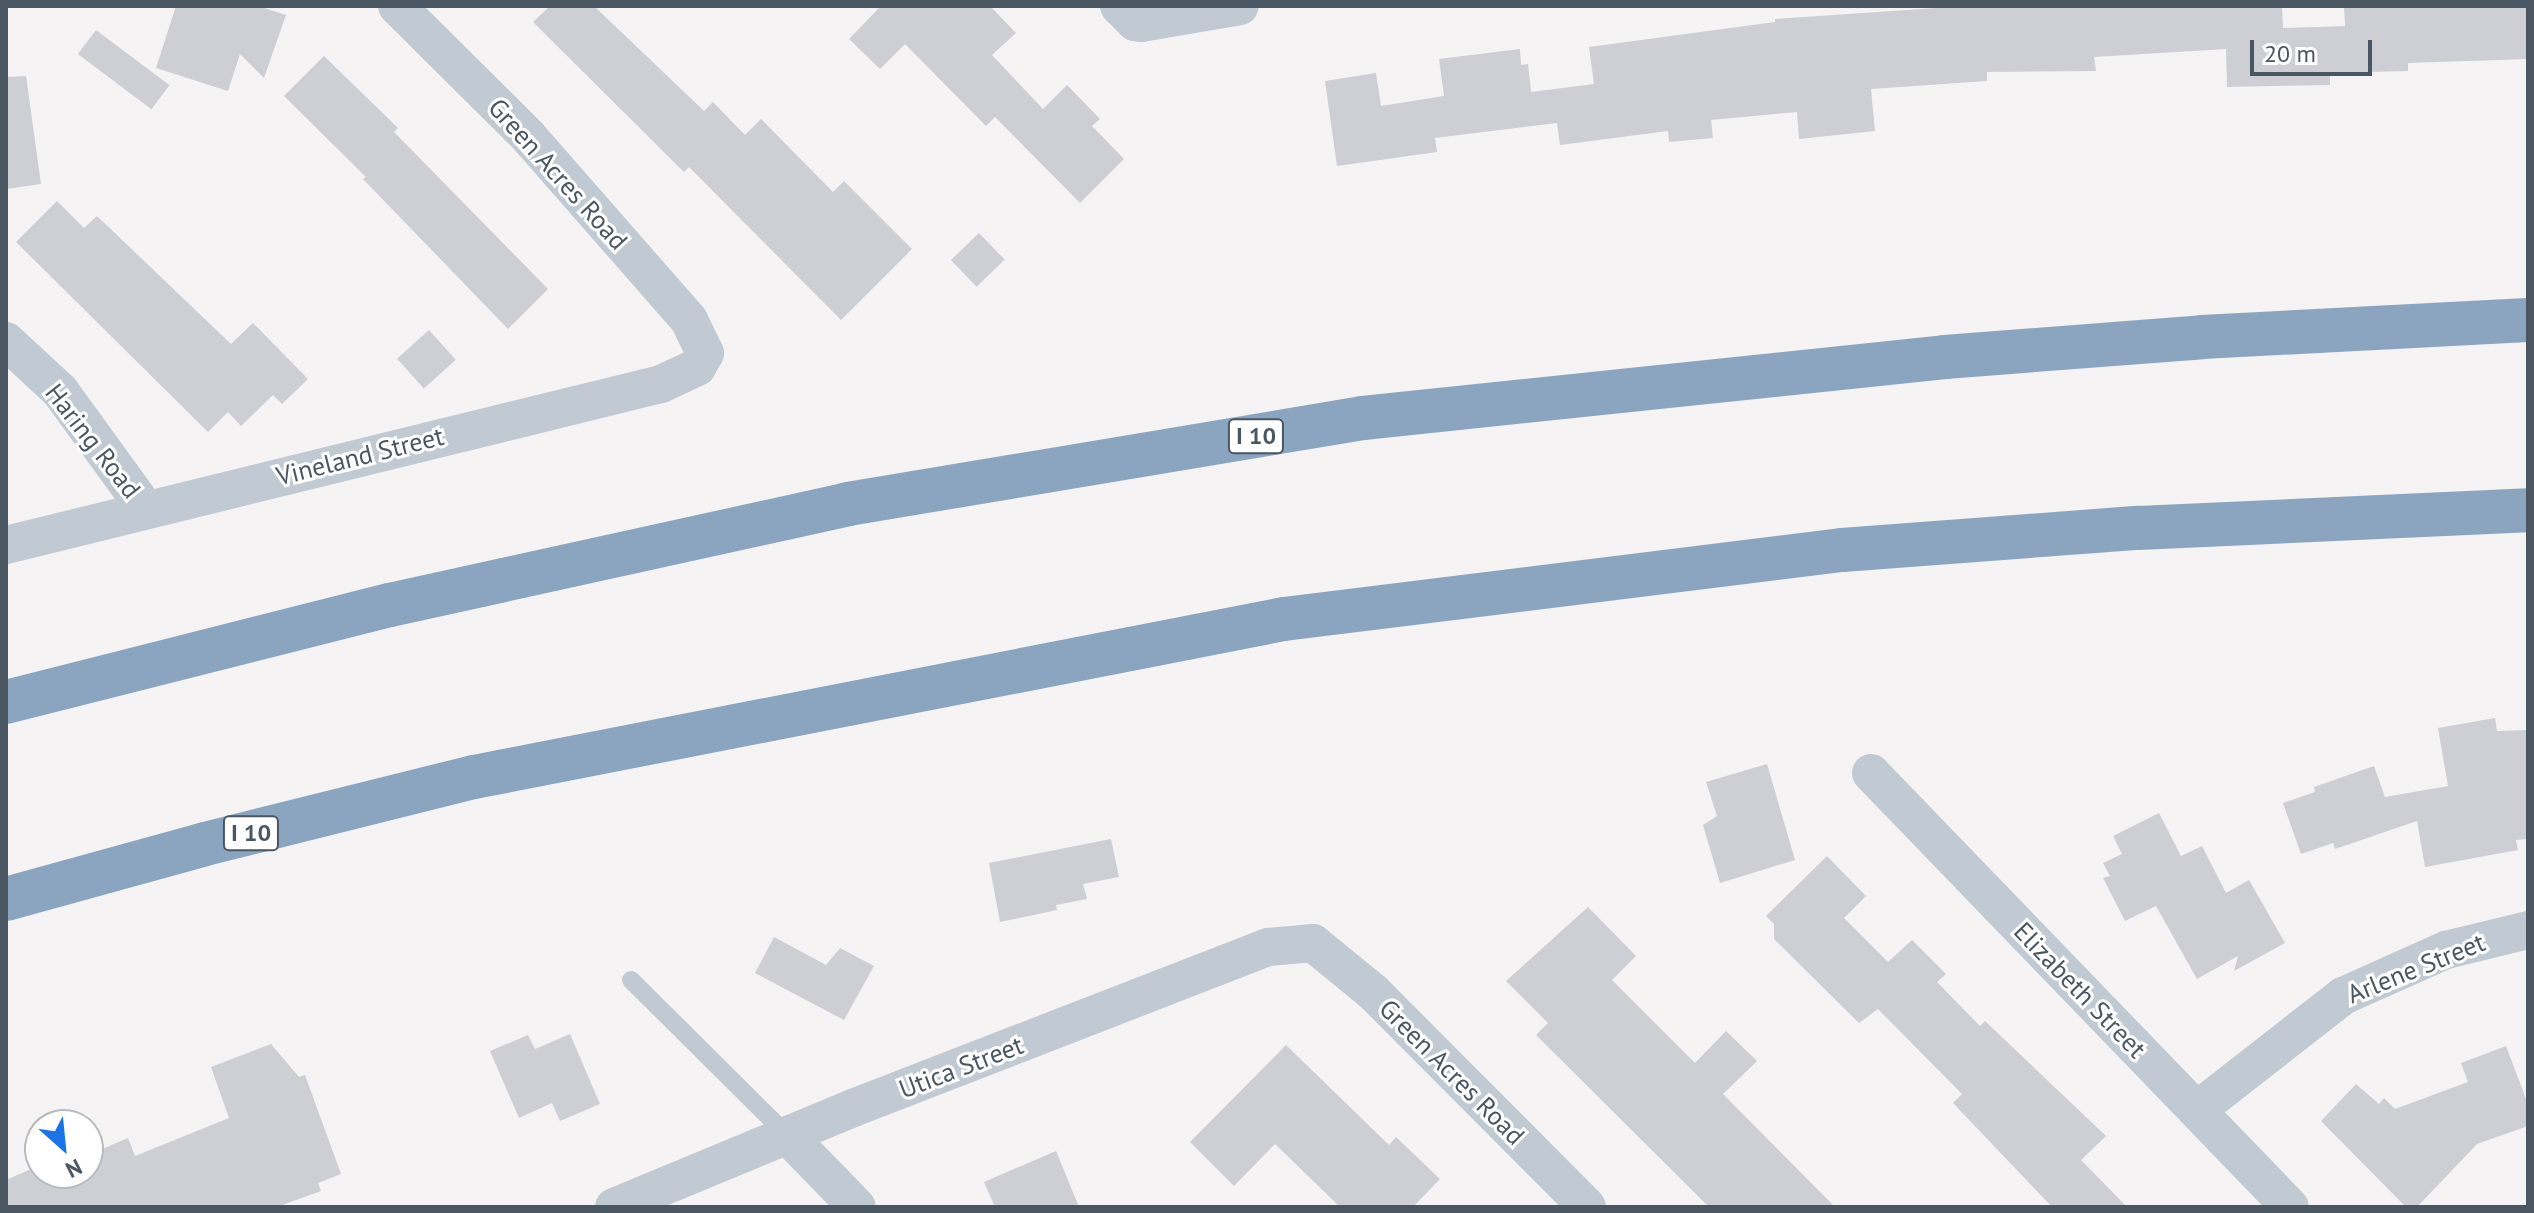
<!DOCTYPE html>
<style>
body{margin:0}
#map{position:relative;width:2534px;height:1213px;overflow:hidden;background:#f5f3f3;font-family:"PT Sans",sans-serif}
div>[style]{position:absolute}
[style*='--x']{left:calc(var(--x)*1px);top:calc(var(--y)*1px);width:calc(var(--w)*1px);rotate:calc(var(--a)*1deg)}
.building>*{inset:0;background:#cdcfd5;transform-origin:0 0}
.service>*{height:18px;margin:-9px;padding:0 9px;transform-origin:9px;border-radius:9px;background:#c1cad2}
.minor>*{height:38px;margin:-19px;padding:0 19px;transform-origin:19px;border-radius:19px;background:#c1cad2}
.motorway>*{height:44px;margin:-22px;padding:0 22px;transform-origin:22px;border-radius:22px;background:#8ba5c1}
span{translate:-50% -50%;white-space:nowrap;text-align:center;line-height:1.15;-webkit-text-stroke:6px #fff;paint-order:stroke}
.shield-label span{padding:2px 6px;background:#fff;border:2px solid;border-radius:6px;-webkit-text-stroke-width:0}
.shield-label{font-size:24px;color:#4a5661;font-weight:700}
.street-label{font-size:26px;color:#4a5661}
.frame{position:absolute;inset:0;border:8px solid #4a5661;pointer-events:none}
.north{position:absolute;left:24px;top:1109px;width:80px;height:80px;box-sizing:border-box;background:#fff;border:2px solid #b7bbc0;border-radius:50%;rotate:153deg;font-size:22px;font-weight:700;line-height:32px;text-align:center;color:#4a5661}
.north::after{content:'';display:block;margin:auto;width:28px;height:36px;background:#1a73e8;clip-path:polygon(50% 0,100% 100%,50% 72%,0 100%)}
.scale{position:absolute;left:2250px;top:40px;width:122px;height:36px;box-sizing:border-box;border:4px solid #4a5661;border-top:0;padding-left:10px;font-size:24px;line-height:28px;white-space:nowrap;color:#4a5661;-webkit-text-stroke:6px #fff;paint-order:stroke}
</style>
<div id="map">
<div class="building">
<i style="clip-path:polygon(176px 6px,258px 6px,286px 15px,264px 78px,240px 54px,228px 91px,156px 68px)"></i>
<i style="clip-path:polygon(550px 6px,594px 6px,704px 111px,713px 102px,745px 135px,761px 119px,833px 192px,844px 181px,912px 249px,841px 320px,689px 167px,684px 172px,533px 22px)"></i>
<i style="clip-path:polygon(881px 6px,990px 6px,1016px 33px,992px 55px,1043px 109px,1067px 85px,1100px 119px,1092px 126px,1124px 159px,1080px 203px,995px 117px,986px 126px,905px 44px,880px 69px,849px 39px)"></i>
<i style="clip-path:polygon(1966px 6px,2282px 6px,2283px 28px,2345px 26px,2344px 6px,2528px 6px,2528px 59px,2408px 63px,2408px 71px,2330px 73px,2330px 85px,2227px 87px,2226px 49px,2094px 57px,2096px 71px,1987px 72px,1987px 81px,1871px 89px,1875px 131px,1799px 139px,1797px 112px,1711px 120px,1713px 138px,1669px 142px,1668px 131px,1560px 145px,1557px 123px,1435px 138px,1437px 152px,1337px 166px,1325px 81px,1376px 73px,1381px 106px,1444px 96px,1439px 59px,1520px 49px,1521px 65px,1528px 64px,1531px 92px,1594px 84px,1589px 47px,1775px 22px,1775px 19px)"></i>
<i style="left:96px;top:30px;width:92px;height:30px;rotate:37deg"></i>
<i style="clip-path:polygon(324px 56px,398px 128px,394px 132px,548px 289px,508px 329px,363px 179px,366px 177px,284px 96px)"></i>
<i style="clip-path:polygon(26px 76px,41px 184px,6px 189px,6px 77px)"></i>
<i style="clip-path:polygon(57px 201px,84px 228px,97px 216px,231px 344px,253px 323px,308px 379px,282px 404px,273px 395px,241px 426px,228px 412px,208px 432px,16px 242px)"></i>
<i style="left:979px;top:233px;width:37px;height:39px;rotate:46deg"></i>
<i style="left:429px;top:330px;width:40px;height:43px;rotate:48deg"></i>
<i style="clip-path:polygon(2495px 718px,2497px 731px,2528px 730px,2528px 839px,2516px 840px,2518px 850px,2425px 867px,2417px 821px,2335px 849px,2333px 843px,2301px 854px,2283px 803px,2315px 792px,2314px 787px,2374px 766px,2385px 797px,2448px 786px,2438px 728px)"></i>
<i style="clip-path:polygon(1767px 764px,1795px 860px,1720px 883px,1703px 825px,1717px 816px,1706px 782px)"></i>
<i style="clip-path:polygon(2159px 813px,2181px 856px,2202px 846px,2226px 893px,2249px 880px,2285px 943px,2234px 971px,2238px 956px,2197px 979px,2156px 906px,2125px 921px,2103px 878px,2110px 876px,2103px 863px,2122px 854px,2113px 836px)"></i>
<i style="clip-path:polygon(1111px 839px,1119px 877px,1083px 884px,1087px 899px,1056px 905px,1057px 910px,1000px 922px,989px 863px)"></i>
<i style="clip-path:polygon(1827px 856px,1866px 896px,1844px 918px,1888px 962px,1912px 940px,1946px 974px,1937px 982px,1980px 1026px,1985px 1021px,2106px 1136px,2081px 1160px,2127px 1207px,2052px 1207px,1953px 1103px,1962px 1094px,1878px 1009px,1859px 1023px,1774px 939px,1774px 924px,1766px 916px)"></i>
<i style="clip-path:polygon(1588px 907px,1636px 956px,1612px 980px,1695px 1063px,1726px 1031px,1757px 1061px,1723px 1094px,1835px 1207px,1709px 1207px,1536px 1035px,1548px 1023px,1506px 981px)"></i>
<i style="clip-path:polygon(774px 937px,826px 965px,840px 948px,874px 966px,844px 1020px,755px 973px)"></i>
<i style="clip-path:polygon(570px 1034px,600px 1104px,560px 1121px,552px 1103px,519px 1118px,490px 1051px,528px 1035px,535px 1049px)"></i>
<i style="clip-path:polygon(271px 1044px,299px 1077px,305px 1075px,341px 1174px,318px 1183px,321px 1191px,277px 1207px,6px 1207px,6px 1180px,40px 1165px,40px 1173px,44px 1175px,88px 1173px,88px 1155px,128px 1138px,135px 1156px,229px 1118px,211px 1067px)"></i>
<i style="clip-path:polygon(1286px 1045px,1389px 1145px,1396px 1137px,1440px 1179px,1413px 1207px,1340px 1207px,1275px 1144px,1234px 1186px,1190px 1142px)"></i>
<i style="clip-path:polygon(2506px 1046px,2528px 1104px,2528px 1126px,2477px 1144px,2417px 1207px,2406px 1207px,2321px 1121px,2356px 1084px,2379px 1104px,2384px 1098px,2395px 1109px,2468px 1082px,2461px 1063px)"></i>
<i style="clip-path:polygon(1056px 1151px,1079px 1207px,995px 1207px,984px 1182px)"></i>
</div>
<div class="service">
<i style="--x:631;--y:980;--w:220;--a:44.8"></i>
</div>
<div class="minor">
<i style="--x:1119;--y:6;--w:23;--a:45"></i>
<i style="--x:1135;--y:22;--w:6;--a:9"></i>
<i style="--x:1141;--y:23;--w:100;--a:-9.7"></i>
<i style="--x:6;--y:341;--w:74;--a:42.8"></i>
<i style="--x:60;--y:391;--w:145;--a:54"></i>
<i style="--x:6;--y:545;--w:674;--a:-13.81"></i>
<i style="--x:661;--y:384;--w:40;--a:-25"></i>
<i style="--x:697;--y:367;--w:16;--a:-60"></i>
<i style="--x:705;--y:353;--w:37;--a:-116"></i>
<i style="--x:689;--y:320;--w:243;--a:-131.2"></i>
<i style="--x:529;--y:137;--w:186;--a:-135.2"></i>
<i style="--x:1871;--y:773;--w:603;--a:46.01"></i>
<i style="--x:2197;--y:1110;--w:185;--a:-38"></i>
<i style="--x:2343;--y:996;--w:113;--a:-24.1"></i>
<i style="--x:2446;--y:950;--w:84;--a:-13.7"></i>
<i style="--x:787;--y:1135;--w:100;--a:45.8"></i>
<i style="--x:614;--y:1207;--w:259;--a:-22.5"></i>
<i style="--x:853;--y:1108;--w:446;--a:-21.2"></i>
<i style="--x:1269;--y:947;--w:44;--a:-5.2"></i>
<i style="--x:1313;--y:943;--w:77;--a:39.2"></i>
<i style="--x:1373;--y:992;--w:303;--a:45.1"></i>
</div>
<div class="motorway">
<i style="--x:6;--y:702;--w:396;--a:-14.2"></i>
<i style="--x:390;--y:605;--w:469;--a:-12.4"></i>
<i style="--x:848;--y:504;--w:522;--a:-9.48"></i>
<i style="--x:1363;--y:418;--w:585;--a:-5.98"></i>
<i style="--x:1945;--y:357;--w:258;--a:-4.4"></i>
<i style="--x:2202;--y:337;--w:326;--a:-3"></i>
<i style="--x:6;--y:899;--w:206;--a:-15.4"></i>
<i style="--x:205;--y:844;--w:277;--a:-14"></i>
<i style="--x:474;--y:777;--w:825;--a:-11.04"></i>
<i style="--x:1284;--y:619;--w:562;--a:-7.05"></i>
<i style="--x:1842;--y:550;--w:297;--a:-4.3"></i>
<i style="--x:2138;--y:528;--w:390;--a:-2.6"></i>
</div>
<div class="shield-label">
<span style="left:1256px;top:436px">I 10</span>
<span style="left:251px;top:833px">I 10</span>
</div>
<div class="street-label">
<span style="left:558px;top:174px;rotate:48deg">Green Acres Road</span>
<span style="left:93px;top:441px;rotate:52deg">Haring Road</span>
<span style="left:360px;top:456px;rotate:-14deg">Vineland Street</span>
<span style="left:2416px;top:968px;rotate:-22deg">Arlene Street</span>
<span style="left:2080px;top:990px;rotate:46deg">Elizabeth Street</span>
<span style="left:961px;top:1067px;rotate:-21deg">Utica Street</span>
<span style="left:1452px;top:1072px;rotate:45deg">Green Acres Road</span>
</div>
<div class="frame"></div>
<div class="north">N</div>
<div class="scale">20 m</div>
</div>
